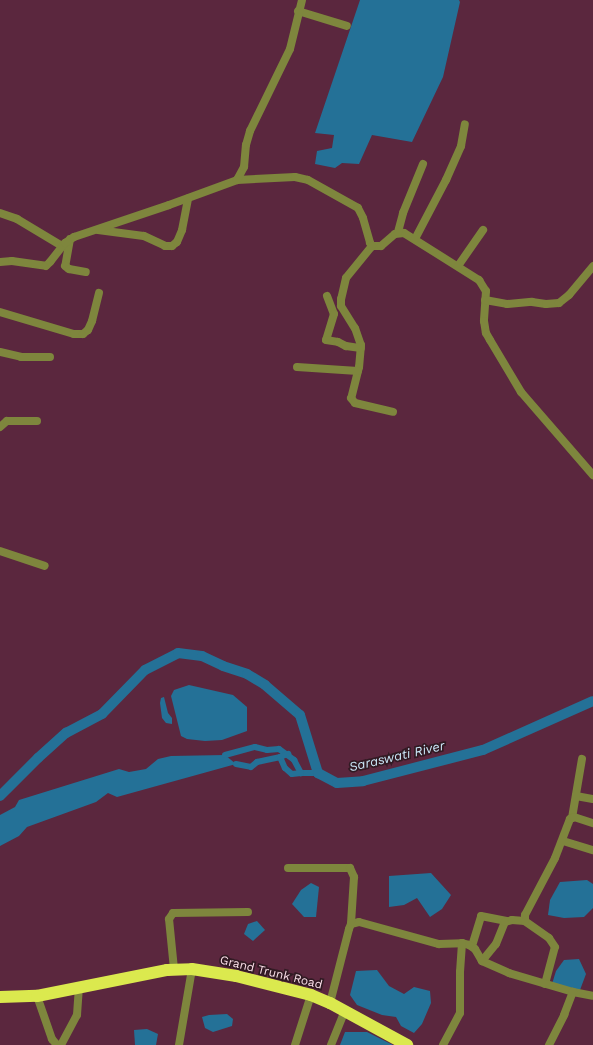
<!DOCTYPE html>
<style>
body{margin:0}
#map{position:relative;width:593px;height:1045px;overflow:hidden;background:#5b273e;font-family:"Work Sans",sans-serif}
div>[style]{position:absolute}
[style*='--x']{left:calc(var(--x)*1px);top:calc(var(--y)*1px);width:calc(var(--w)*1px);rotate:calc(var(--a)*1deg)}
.water>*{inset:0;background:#247197}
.canal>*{height:6px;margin:-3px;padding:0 3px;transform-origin:3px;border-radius:3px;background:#247197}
.river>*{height:10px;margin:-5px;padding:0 5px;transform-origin:5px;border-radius:5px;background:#247197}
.minor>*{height:8px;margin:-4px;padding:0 4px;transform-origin:4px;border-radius:4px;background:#7e863d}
.highway>*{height:12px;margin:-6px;padding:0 6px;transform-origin:6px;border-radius:6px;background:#dbe94e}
span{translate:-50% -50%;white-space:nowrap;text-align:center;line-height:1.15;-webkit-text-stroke:3.5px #311a23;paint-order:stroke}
.street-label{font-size:12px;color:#fce0ea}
.water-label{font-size:13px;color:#cde9fa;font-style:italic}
</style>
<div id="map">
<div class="water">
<i style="clip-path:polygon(360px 0,459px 0,460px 2px,443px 77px,412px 142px,372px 135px,359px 164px,342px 163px,335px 168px,315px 164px,317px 151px,332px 148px,334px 135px,315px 133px)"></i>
<i style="clip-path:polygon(189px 685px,233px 695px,247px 707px,247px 731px,222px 740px,205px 741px,187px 739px,181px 736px,171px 696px,174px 690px)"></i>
<i style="clip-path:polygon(164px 697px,168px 713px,172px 718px,172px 724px,166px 723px,162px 718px,160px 703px,161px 698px)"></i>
<i style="clip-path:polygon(225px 755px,236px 764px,117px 797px,108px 793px,96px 802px,27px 827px,19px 836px,0 846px,0 815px,15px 807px,19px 800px,119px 769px,129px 772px,146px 769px,158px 759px,171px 756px)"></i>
<i style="clip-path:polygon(431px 873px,451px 895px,442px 909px,430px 917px,417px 898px,404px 905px,389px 907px,389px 876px)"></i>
<i style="clip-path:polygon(587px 880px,593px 884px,593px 908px,584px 917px,564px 918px,548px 915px,550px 900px,560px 882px)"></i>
<i style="clip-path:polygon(311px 883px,319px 887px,316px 917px,304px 917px,292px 904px,301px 890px)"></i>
<i style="clip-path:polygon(257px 921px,265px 930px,253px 941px,244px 934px,248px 924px)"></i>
<i style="clip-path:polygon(579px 959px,586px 974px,580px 990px,552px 984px,556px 971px,564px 960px)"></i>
<i style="clip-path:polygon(377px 970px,389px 986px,404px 994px,414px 987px,430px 991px,431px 1003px,422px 1024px,414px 1033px,401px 1026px,396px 1017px,382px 1015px,357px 1005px,350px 995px,356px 971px)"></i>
<i style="clip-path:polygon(227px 1014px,233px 1019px,232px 1026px,213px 1032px,205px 1028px,202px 1017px,209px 1015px)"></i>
<i style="clip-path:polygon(147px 1029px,158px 1034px,156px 1045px,135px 1045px,134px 1030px)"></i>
<i style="clip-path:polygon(345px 1032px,367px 1032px,393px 1045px,340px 1045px)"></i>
</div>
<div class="canal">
<i style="--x:225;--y:755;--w:31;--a:-15"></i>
<i style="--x:255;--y:747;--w:12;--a:14"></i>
<i style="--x:267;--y:750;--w:12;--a:-5"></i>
<i style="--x:279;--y:749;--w:19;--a:36"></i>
<i style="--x:294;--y:760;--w:15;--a:62"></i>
<i style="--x:301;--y:773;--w:17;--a:0"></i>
<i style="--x:280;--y:757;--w:12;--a:66"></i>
<i style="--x:285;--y:768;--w:9;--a:41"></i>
<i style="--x:292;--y:774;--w:9;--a:-6"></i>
<i style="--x:236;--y:764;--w:15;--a:11"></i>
<i style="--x:251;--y:767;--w:8;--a:-40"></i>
<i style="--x:257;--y:762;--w:24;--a:-12"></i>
<i style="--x:280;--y:757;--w:9;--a:-21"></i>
</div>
<div class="river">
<i style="--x:0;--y:796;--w:54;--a:-45"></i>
<i style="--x:38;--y:758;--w:38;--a:-42"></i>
<i style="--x:66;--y:733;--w:41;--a:-27.8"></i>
<i style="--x:102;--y:714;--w:62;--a:-45.7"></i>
<i style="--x:145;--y:670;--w:37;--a:-27"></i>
<i style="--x:178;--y:653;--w:24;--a:7"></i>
<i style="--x:202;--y:656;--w:23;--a:25"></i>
<i style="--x:223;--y:666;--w:25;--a:18"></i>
<i style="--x:247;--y:674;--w:21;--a:31"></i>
<i style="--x:265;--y:685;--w:46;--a:40.6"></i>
<i style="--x:300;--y:715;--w:61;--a:72.8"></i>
<i style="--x:318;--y:773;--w:21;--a:28"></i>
<i style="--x:337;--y:783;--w:26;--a:-4"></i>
<i style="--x:363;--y:781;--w:124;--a:-14.5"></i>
<i style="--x:483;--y:750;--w:120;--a:-24"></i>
</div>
<div class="minor">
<i style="--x:298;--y:11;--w:51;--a:17"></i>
<i style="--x:237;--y:180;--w:58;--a:-3"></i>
<i style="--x:295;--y:177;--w:13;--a:13"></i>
<i style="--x:308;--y:180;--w:57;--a:29.2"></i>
<i style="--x:358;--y:208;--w:11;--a:63"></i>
<i style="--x:363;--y:218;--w:26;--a:74"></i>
<i style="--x:370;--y:243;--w:4;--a:56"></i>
<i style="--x:372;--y:246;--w:9;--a:0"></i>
<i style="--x:381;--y:246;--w:18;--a:-41"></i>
<i style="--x:395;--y:234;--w:9;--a:-6"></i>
<i style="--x:404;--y:233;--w:89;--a:32.1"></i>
<i style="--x:479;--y:280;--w:13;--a:58"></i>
<i style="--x:486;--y:291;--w:30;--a:94"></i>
<i style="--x:484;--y:321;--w:12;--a:81"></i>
<i style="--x:486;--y:333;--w:8;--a:60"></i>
<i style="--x:490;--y:340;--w:61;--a:59.2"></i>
<i style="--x:521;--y:392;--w:110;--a:49.1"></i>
<i style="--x:0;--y:213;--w:18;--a:19"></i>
<i style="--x:17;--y:219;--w:52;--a:31"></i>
<i style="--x:98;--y:230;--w:46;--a:7.4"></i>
<i style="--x:144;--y:236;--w:23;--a:25"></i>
<i style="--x:165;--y:246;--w:7;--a:0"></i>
<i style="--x:172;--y:246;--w:6;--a:-39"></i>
<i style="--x:177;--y:242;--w:13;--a:-67"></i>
<i style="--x:182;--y:230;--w:32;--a:-79"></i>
<i style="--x:398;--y:232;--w:20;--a:-75"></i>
<i style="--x:403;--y:213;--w:53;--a:-67.8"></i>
<i style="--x:70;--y:239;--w:27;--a:100"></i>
<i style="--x:65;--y:266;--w:5;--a:37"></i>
<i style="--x:69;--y:269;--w:17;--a:10"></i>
<i style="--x:415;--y:239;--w:67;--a:-62.3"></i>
<i style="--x:446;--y:180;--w:37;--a:-66"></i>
<i style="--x:461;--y:146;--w:22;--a:-80"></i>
<i style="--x:372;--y:246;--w:41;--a:129.1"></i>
<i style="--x:346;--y:278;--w:22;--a:103"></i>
<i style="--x:341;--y:299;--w:7;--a:90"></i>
<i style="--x:341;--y:306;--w:26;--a:58"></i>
<i style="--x:355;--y:328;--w:18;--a:71"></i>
<i style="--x:361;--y:345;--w:22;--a:95"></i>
<i style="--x:359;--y:367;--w:32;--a:104"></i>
<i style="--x:351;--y:398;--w:6;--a:51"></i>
<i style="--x:355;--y:403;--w:39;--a:13"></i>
<i style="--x:0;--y:262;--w:12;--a:-5"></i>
<i style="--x:12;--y:261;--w:34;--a:8"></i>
<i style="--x:46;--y:266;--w:6;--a:-45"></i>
<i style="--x:50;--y:262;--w:24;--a:-52"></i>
<i style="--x:65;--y:243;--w:11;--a:-34"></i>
<i style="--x:74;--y:237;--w:100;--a:-18.6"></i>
<i style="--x:169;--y:205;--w:72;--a:-20.2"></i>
<i style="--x:237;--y:180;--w:15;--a:-62"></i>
<i style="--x:244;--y:167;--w:22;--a:-85"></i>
<i style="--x:246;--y:145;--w:15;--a:-74"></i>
<i style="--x:250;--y:131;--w:91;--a:-64"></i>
<i style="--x:290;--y:49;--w:50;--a:-76.2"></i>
<i style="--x:458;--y:266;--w:44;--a:-55.2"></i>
<i style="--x:327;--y:296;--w:19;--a:69"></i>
<i style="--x:334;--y:314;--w:27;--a:107"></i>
<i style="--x:326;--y:340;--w:12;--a:9"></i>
<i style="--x:338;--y:342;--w:9;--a:27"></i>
<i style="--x:346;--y:346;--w:15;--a:8"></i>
<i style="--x:485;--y:300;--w:22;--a:10"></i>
<i style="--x:507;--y:304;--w:25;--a:-5"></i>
<i style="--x:532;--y:302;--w:14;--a:8"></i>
<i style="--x:546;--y:304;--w:13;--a:-4"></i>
<i style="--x:559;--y:303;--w:13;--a:-39"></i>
<i style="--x:569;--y:295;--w:38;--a:-50"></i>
<i style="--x:0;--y:312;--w:77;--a:16.6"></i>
<i style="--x:74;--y:334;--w:9;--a:0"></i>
<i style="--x:83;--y:334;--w:6;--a:-39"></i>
<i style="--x:88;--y:330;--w:10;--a:-66"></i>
<i style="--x:92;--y:321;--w:29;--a:-76"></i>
<i style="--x:0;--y:352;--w:22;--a:13"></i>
<i style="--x:21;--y:357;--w:29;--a:0"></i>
<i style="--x:297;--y:367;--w:61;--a:3.8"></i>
<i style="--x:0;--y:427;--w:9;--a:-41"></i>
<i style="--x:7;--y:421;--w:30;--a:0"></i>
<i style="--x:0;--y:551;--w:47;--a:18.4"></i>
<i style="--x:576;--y:796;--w:17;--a:10"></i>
<i style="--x:572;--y:818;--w:60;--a:-80.4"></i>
<i style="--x:563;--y:841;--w:31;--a:17"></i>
<i style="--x:288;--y:868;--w:62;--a:0"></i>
<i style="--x:350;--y:868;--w:10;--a:66"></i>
<i style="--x:354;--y:877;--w:47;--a:93.7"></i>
<i style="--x:472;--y:946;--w:31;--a:-73"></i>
<i style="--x:481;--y:916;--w:26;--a:11"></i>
<i style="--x:482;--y:961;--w:22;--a:-51"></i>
<i style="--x:496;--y:944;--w:24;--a:-68"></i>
<i style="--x:505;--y:922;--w:7;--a:-16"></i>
<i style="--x:512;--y:920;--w:13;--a:4"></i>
<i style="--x:174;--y:969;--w:50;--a:-95.7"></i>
<i style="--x:169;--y:919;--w:7;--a:-56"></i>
<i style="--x:173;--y:913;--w:75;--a:-0.8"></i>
<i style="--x:545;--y:984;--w:38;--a:-75"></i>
<i style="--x:555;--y:947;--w:11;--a:-124"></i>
<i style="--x:549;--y:938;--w:29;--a:-145"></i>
<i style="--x:525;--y:921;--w:6;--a:-90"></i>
<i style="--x:525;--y:915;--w:64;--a:-62.2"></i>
<i style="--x:555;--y:858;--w:42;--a:-69"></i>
<i style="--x:570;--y:819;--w:4;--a:-27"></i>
<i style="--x:574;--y:817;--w:20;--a:18"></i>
<i style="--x:37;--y:996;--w:46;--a:70.8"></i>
<i style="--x:52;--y:1039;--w:8;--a:50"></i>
<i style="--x:330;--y:1003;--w:76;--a:-75.6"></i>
<i style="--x:349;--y:929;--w:5;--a:-68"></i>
<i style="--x:351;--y:924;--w:8;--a:-14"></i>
<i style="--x:359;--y:922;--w:83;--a:15.4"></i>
<i style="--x:439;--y:944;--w:23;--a:-2"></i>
<i style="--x:462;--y:943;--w:7;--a:16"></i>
<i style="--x:469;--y:945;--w:7;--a:34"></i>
<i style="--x:475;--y:949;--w:14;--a:60"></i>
<i style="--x:482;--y:961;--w:30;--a:24"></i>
<i style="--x:509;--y:973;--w:67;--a:16.5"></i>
<i style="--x:573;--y:992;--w:20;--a:11"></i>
<i style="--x:61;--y:1045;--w:34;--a:-62"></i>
<i style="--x:77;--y:1015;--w:27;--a:-86"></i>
<i style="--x:179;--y:1045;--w:77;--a:-80.3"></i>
<i style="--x:295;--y:1045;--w:52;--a:-72.3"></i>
<i style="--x:331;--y:1045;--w:37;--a:-68"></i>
<i style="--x:443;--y:1045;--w:36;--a:-62"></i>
<i style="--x:460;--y:1013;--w:41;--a:-90"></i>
<i style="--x:460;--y:972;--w:29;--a:-86"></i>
<i style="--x:549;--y:1045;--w:34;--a:-63"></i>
<i style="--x:564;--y:1015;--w:25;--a:-69"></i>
</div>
<div class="highway">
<i style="--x:0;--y:997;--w:37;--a:-2"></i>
<i style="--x:37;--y:996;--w:133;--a:-11.3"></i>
<i style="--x:167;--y:970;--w:25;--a:-2"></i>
<i style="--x:192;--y:969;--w:45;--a:9"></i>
<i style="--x:236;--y:976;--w:77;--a:14.2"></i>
<i style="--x:311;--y:995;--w:21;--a:23"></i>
<i style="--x:330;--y:1003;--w:88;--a:28.6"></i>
</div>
<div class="street-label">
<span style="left:271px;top:973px;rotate:14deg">Grand Trunk Road</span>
</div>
<div class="water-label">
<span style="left:397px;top:757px;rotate:-13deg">Saraswati River</span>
</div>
</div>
